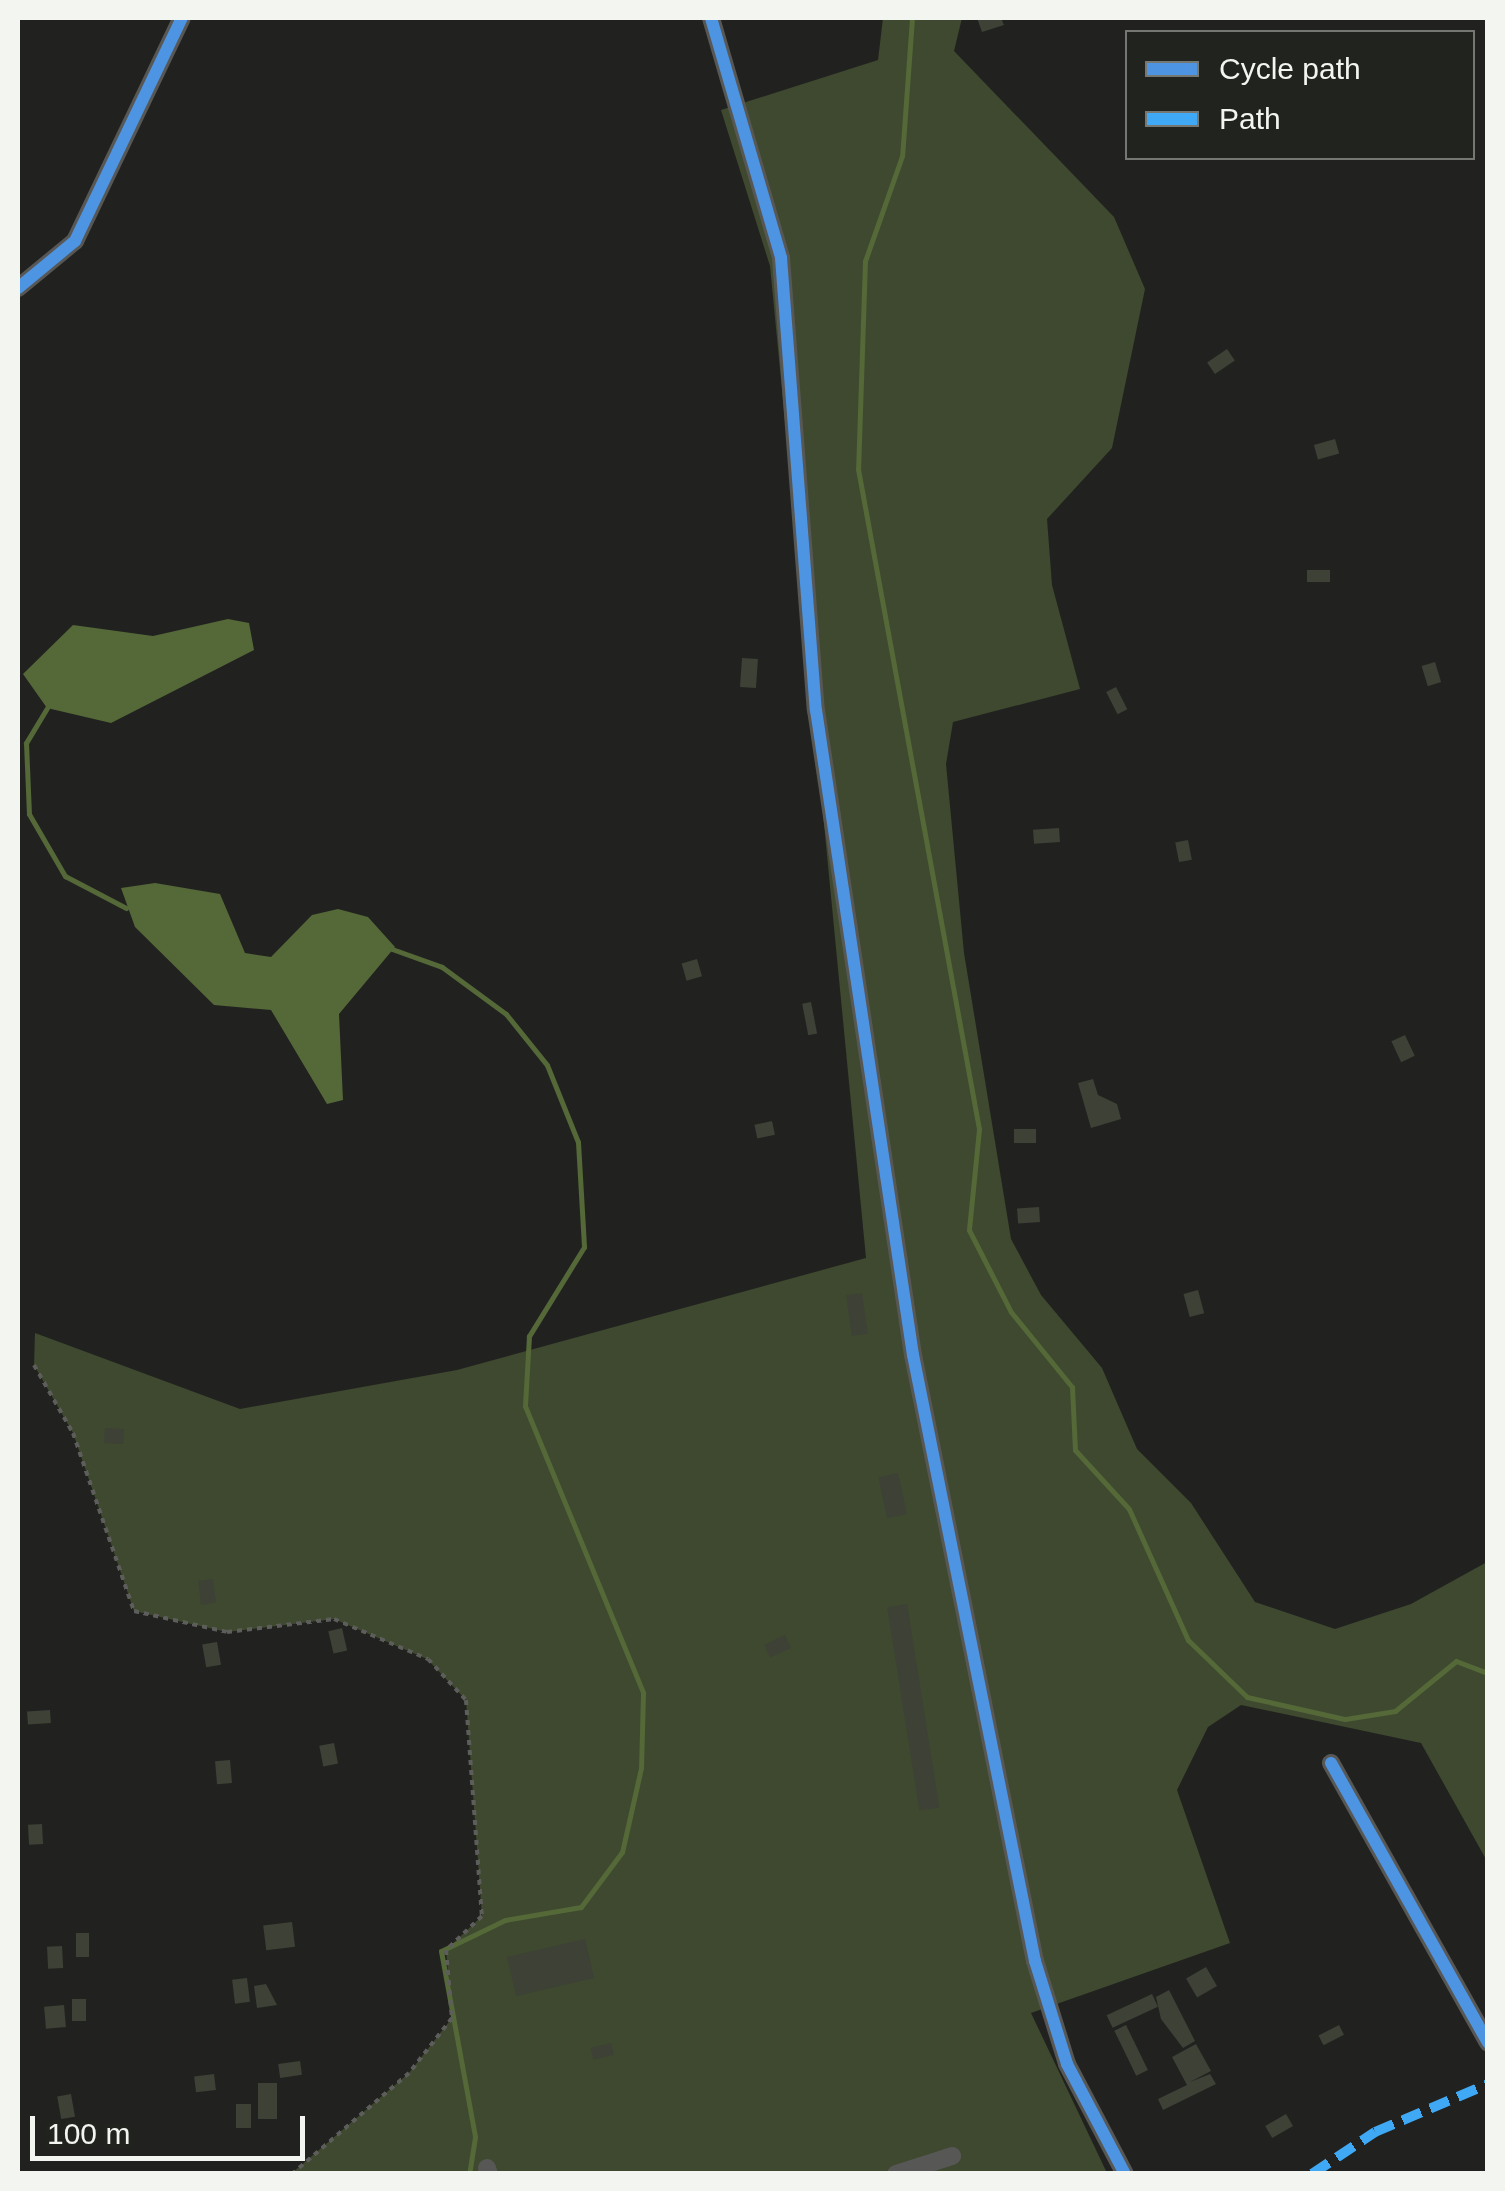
<!DOCTYPE html>
<style>
body{margin:0}
#map{position:relative;width:1505px;height:2191px;overflow:hidden;background:#21221f;font-family:Arial,sans-serif}
div>[style]{position:absolute}
[style*='--x']{left:calc(var(--x)*1px);top:calc(var(--y)*1px);width:calc(var(--w)*1px);rotate:calc(var(--a)*1deg)}
.green>*{inset:0;background:#3e492f}
.water>*{inset:0;background:#546838}
.stream>*{height:5px;margin:-2.5px;padding:0 2.5px;transform-origin:2.5px;border-radius:2.5px;background:#546838}
.building>*{inset:0;background:#3d4136;transform-origin:0 0}
.path>*{height:4px;margin-top:-2px;transform-origin:0;background:repeating-linear-gradient(90deg,#5d5e5b 0 5px,transparent 0 10px)}
.street>*{height:18px;margin:-9px;padding:0 9px;transform-origin:9px;border-radius:9px;background:#575855}
.quiet>*{height:10px;margin-top:-5px;transform-origin:0;background:repeating-linear-gradient(90deg,#3fa9f5 0 20px,transparent 0 30px)}
.cycleway>*{height:12px;margin:-6px;padding:0 6px;transform-origin:6px;border-radius:6px;background:#4d94e3}
span{translate:-50% -50%;white-space:nowrap;text-align:center;line-height:1.15;-webkit-text-stroke:9px #21231e;paint-order:stroke}
.frame{position:absolute;inset:0;border:20px solid #f3f5f1;pointer-events:none}
.legend{position:absolute;left:1125px;top:30px;width:350px;height:130px;box-sizing:border-box;background:#21231e;border:2px solid #757772;margin:0;padding:12px 18px;list-style:none;font-size:30px;color:#f3f5f1}
.legend li{display:flex;align-items:center;gap:20px;height:50px}
.legend b{width:50px;border:2px solid #757772}
.scale{position:absolute;left:30px;top:2116px;width:275px;height:45px;box-sizing:border-box;border:5px solid #f3f5f1;border-top:0;padding-left:12px;font-size:30px;line-height:35px;white-space:nowrap;color:#f3f5f1;-webkit-text-stroke:8px #21231e;paint-order:stroke}
</style>
<div id="map">
<div class="green">
<i style="clip-path:polygon(883px 18px,962px 18px,954px 51px,1114px 217px,1145px 289px,1112px 448px,1047px 519px,1052px 585px,1080px 689px,953px 722px,946px 764px,964px 953px,1011px 1239px,1041px 1295px,1102px 1368px,1137px 1449px,1191px 1503px,1255px 1602px,1335px 1629px,1411px 1604px,1487px 1562px,1487px 1861px,1421px 1743px,1241px 1705px,1208px 1727px,1177px 1790px,1230px 1943px,1031px 2013px,1107px 2173px,292px 2173px,409px 2073px,452px 2018px,446px 1950px,482px 1916px,466px 1700px,427px 1659px,334px 1619px,227px 1632px,134px 1611px,73px 1433px,34px 1365px,35px 1333px,240px 1409px,457px 1370px,866px 1258px,770px 266px,721px 110px,878px 60px)"></i>
</div>
<div class="water">
<i style="clip-path:polygon(228px 619px,249px 623px,254px 650px,111px 723px,47px 708px,23px 674px,73px 625px,153px 636px)"></i>
<i style="clip-path:polygon(155px 883px,220px 894px,245px 953px,271px 957px,312px 915px,338px 909px,368px 917px,395px 947px,339px 1014px,343px 1100px,327px 1104px,271px 1010px,214px 1005px,135px 927px,121px 888px)"></i>
</div>
<div class="stream">
<i style="--x:912;--y:18;--w:138;--a:94.1"></i>
<i style="--x:902;--y:156;--w:111;--a:109.4"></i>
<i style="--x:865;--y:261;--w:208;--a:91.9"></i>
<i style="--x:858;--y:469;--w:671;--a:79.61"></i>
<i style="--x:979;--y:1129;--w:101;--a:95.7"></i>
<i style="--x:969;--y:1230;--w:92;--a:62.9"></i>
<i style="--x:1011;--y:1312;--w:97;--a:50.9"></i>
<i style="--x:1072;--y:1387;--w:63;--a:87.3"></i>
<i style="--x:1075;--y:1450;--w:80;--a:47.5"></i>
<i style="--x:1129;--y:1509;--w:144;--a:65.8"></i>
<i style="--x:1188;--y:1640;--w:82;--a:44"></i>
<i style="--x:1247;--y:1697;--w:100;--a:12.7"></i>
<i style="--x:1345;--y:1719;--w:51;--a:-9.1"></i>
<i style="--x:1395;--y:1711;--w:79;--a:-39.3"></i>
<i style="--x:1456;--y:1661;--w:34;--a:21"></i>
<i style="--x:47;--y:708;--w:41;--a:121"></i>
<i style="--x:26;--y:743;--w:71;--a:87.6"></i>
<i style="--x:29;--y:814;--w:72;--a:59.9"></i>
<i style="--x:65;--y:876;--w:69;--a:27.7"></i>
<i style="--x:392;--y:949;--w:53;--a:19.8"></i>
<i style="--x:442;--y:967;--w:79;--a:36.3"></i>
<i style="--x:506;--y:1014;--w:65;--a:51.2"></i>
<i style="--x:547;--y:1065;--w:83;--a:68.1"></i>
<i style="--x:578;--y:1142;--w:105;--a:86.7"></i>
<i style="--x:584;--y:1247;--w:105;--a:121.7"></i>
<i style="--x:529;--y:1336;--w:70;--a:93.3"></i>
<i style="--x:525;--y:1406;--w:310;--a:67.6"></i>
<i style="--x:643;--y:1693;--w:75;--a:91.5"></i>
<i style="--x:641;--y:1768;--w:86;--a:102.7"></i>
<i style="--x:622;--y:1852;--w:69;--a:126.7"></i>
<i style="--x:581;--y:1907;--w:77;--a:170.3"></i>
<i style="--x:505;--y:1920;--w:71;--a:154.2"></i>
<i style="--x:441;--y:1951;--w:189;--a:79.6"></i>
<i style="--x:475;--y:2137;--w:37;--a:99"></i>
</div>
<div class="building">
<i style="clip-path:polygon(977px 18px,1001px 18px,1004px 25px,982px 32px)"></i>
<i style="left:1227px;top:349px;width:14px;height:24px;rotate:56deg"></i>
<i style="left:1335px;top:439px;width:15px;height:22px;rotate:74deg"></i>
<i style="left:1330px;top:570px;width:12px;height:23px;rotate:90deg"></i>
<i style="left:742px;top:658px;width:16px;height:29px;rotate:4deg"></i>
<i style="left:1435px;top:662px;width:21px;height:14px;rotate:73deg"></i>
<i style="left:1116px;top:687px;width:25px;height:11px;rotate:63deg"></i>
<i style="left:1059px;top:828px;width:14px;height:26px;rotate:86deg"></i>
<i style="left:1188px;top:840px;width:20px;height:13px;rotate:79deg"></i>
<i style="left:697px;top:959px;width:18px;height:16px;rotate:74deg"></i>
<i style="left:811px;top:1002px;width:32px;height:9px;rotate:79deg"></i>
<i style="left:1405px;top:1035px;width:23px;height:15px;rotate:65deg"></i>
<i style="clip-path:polygon(1093px 1079px,1098px 1095px,1117px 1104px,1121px 1119px,1091px 1128px,1078px 1083px)"></i>
<i style="left:772px;top:1121px;width:14px;height:18px;rotate:78deg"></i>
<i style="left:1014px;top:1129px;width:22px;height:14px"></i>
<i style="left:1039px;top:1207px;width:15px;height:22px;rotate:86deg"></i>
<i style="left:1198px;top:1290px;width:24px;height:15px;rotate:75deg"></i>
<i style="left:862px;top:1293px;width:41px;height:16px;rotate:82deg"></i>
<i style="left:105px;top:1428px;width:19px;height:15px;rotate:3deg"></i>
<i style="left:898px;top:1473px;width:42px;height:20px;rotate:78deg"></i>
<i style="left:213px;top:1579px;width:24px;height:15px;rotate:83deg"></i>
<i style="left:907px;top:1604px;width:206px;height:20px;rotate:81deg"></i>
<i style="left:342px;top:1628px;width:23px;height:14px;rotate:77deg"></i>
<i style="left:785px;top:1635px;width:14px;height:23px;rotate:65deg"></i>
<i style="left:217px;top:1642px;width:23px;height:15px;rotate:80deg"></i>
<i style="left:50px;top:1710px;width:13px;height:23px;rotate:86deg"></i>
<i style="left:334px;top:1743px;width:21px;height:15px;rotate:79deg"></i>
<i style="left:230px;top:1760px;width:23px;height:15px;rotate:85deg"></i>
<i style="left:42px;top:1824px;width:20px;height:14px;rotate:87deg"></i>
<i style="left:292px;top:1922px;width:25px;height:29px;rotate:83deg"></i>
<i style="left:76px;top:1933px;width:13px;height:24px"></i>
<i style="left:585px;top:1939px;width:40px;height:80px;rotate:77deg"></i>
<i style="left:62px;top:1946px;width:22px;height:15px;rotate:87deg"></i>
<i style="left:1206px;top:1967px;width:22px;height:23px;rotate:60deg"></i>
<i style="left:247px;top:1978px;width:24px;height:15px;rotate:83deg"></i>
<i style="clip-path:polygon(266px 1984px,277px 2005px,257px 2008px,254px 1986px)"></i>
<i style="clip-path:polygon(1169px 1990px,1195px 2041px,1183px 2048px,1161px 2019px,1156px 1997px)"></i>
<i style="left:1152px;top:1994px;width:14px;height:50px;rotate:65deg"></i>
<i style="left:72px;top:1999px;width:14px;height:22px"></i>
<i style="left:64px;top:2005px;width:22px;height:20px;rotate:85deg"></i>
<i style="left:1126px;top:2025px;width:50px;height:13px;rotate:64deg"></i>
<i style="left:1339px;top:2025px;width:11px;height:23px;rotate:63deg"></i>
<i style="left:611px;top:2043px;width:12px;height:21px;rotate:76deg"></i>
<i style="clip-path:polygon(1196px 2044px,1211px 2071px,1190px 2082px,1210px 2074px,1216px 2084px,1163px 2110px,1158px 2099px,1187px 2085px,1172px 2057px)"></i>
<i style="left:300px;top:2061px;width:14px;height:22px;rotate:82deg"></i>
<i style="left:214px;top:2074px;width:16px;height:20px;rotate:83deg"></i>
<i style="left:258px;top:2083px;width:19px;height:36px"></i>
<i style="left:71px;top:2094px;width:23px;height:14px;rotate:80deg"></i>
<i style="left:236px;top:2104px;width:15px;height:24px"></i>
<i style="left:1286px;top:2114px;width:14px;height:24px;rotate:60deg"></i>
</div>
<div class="path">
<i style="--x:34;--y:1365;--w:78;--a:60.2"></i>
<i style="--x:73;--y:1433;--w:188;--a:71.1"></i>
<i style="--x:134;--y:1611;--w:95;--a:12.7"></i>
<i style="--x:227;--y:1632;--w:108;--a:-6.9"></i>
<i style="--x:334;--y:1619;--w:102;--a:23.1"></i>
<i style="--x:428;--y:1659;--w:56;--a:47.2"></i>
<i style="--x:466;--y:1700;--w:217;--a:85.8"></i>
<i style="--x:482;--y:1916;--w:50;--a:136.6"></i>
<i style="--x:446;--y:1950;--w:68;--a:85"></i>
<i style="--x:452;--y:2018;--w:70;--a:128"></i>
<i style="--x:409;--y:2073;--w:155;--a:139.2"></i>
</div>
<div class="street">
<i style="--x:711;--y:18;--w:250;--a:73.7"></i>
<i style="--x:781;--y:258;--w:453;--a:85.6"></i>
<i style="--x:816;--y:710;--w:652;--a:81.45"></i>
<i style="--x:913;--y:1355;--w:618;--a:78.62"></i>
<i style="--x:1035;--y:1961;--w:108;--a:72.7"></i>
<i style="--x:1067;--y:2064;--w:124;--a:62.2"></i>
<i style="--x:18;--y:288;--w:74;--a:-39.5"></i>
<i style="--x:75;--y:241;--w:247;--a:-64.4"></i>
<i style="--x:1331;--y:1763;--w:321;--a:60.7"></i>
<i style="--x:487;--y:2168;--w:6;--a:72"></i>
<i style="--x:896;--y:2174;--w:59;--a:-17.8"></i>
</div>
<div class="quiet">
<i style="--x:1312;--y:2174;--w:76;--a:-33.7"></i>
<i style="--x:1375;--y:2132;--w:123;--a:-23"></i>
</div>
<div class="cycleway">
<i style="--x:711;--y:18;--w:250;--a:73.7"></i>
<i style="--x:781;--y:258;--w:453;--a:85.6"></i>
<i style="--x:816;--y:710;--w:652;--a:81.45"></i>
<i style="--x:913;--y:1355;--w:618;--a:78.62"></i>
<i style="--x:1035;--y:1961;--w:108;--a:72.7"></i>
<i style="--x:1067;--y:2064;--w:124;--a:62.2"></i>
<i style="--x:18;--y:288;--w:74;--a:-39.5"></i>
<i style="--x:75;--y:241;--w:247;--a:-64.4"></i>
<i style="--x:1331;--y:1763;--w:321;--a:60.7"></i>
</div>
<div class="frame"></div>
<ul class="legend">
<li><b style="height:12px;background:#4d94e3"></b>Cycle path</li>
<li><b style="height:12px;background:#3fa9f5"></b>Path</li>
</ul>
<div class="scale">100 m</div>
</div>
